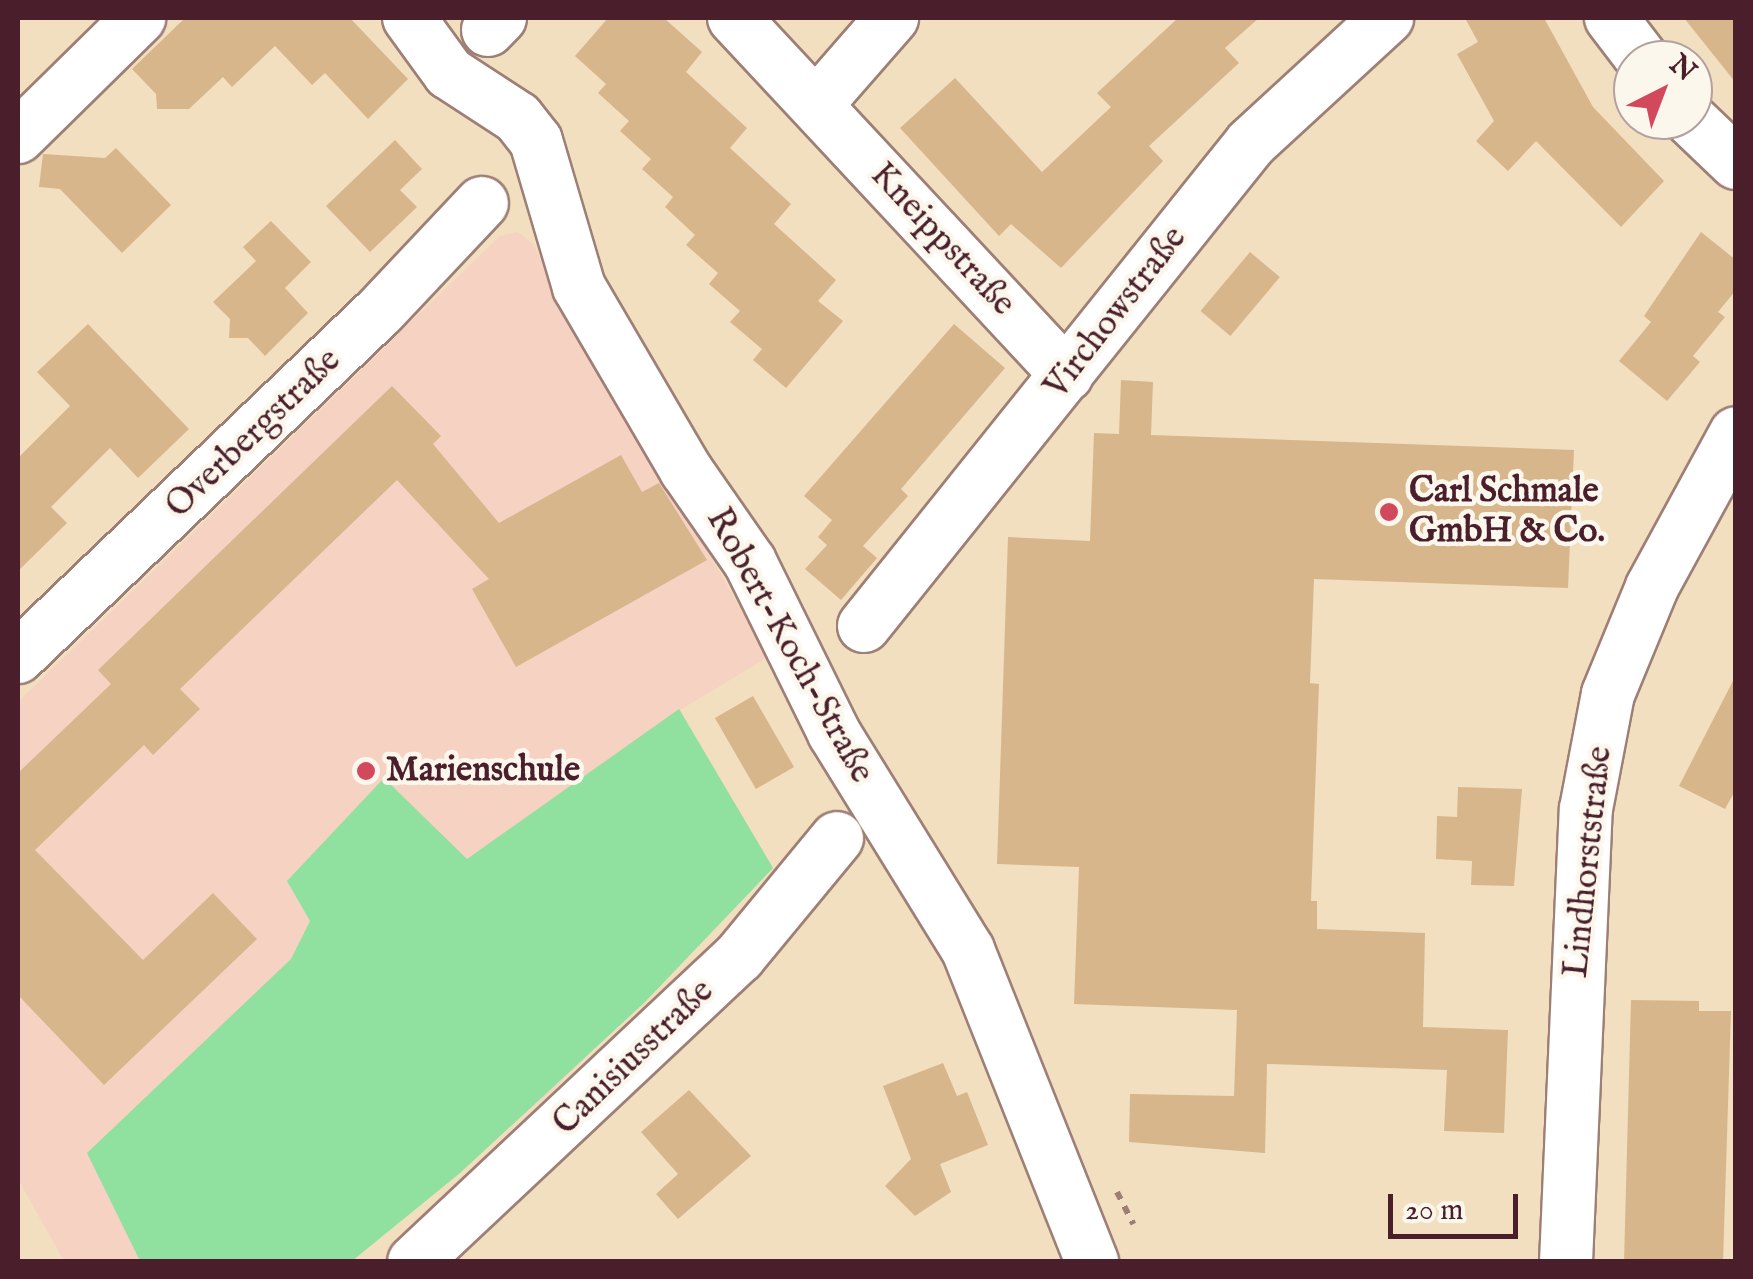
<!DOCTYPE html>
<meta charset="utf-8">
<style>
body{margin:0}
#map{position:relative;width:1753px;height:1279px;overflow:hidden;background:#f1dfc0;font-family:"IM FELL English",serif}
div>[style]{position:absolute}
[style*='--x']{left:calc(var(--x)*1px);top:calc(var(--y)*1px);width:calc(var(--w)*1px);rotate:calc(var(--a)*1deg)}
.built>*{inset:0;background:#f5d2c2}
.green>*{inset:0;background:#90e09f}
.building>*{inset:0;background:#d8b68b;transform-origin:0 0}
.path>*{height:6px;margin-top:-3px;transform-origin:0;background:repeating-linear-gradient(90deg,#9e7f76 0 8px,transparent 0 16px)}
.roads{filter:drop-shadow(2px 0 #9e7f76) drop-shadow(-2px 0 #9e7f76) drop-shadow(0 2px #9e7f76) drop-shadow(0 -2px #9e7f76)}
.minor>*{height:52px;margin:-26px;padding:0 26px;transform-origin:26px;border-radius:26px;background:#fff}
.dots>*{width:28px;height:28px;translate:-50% -50%;box-sizing:border-box;border:5px solid #fbf7ec;border-radius:50%}
span{translate:-50% -50%;white-space:nowrap;text-align:center;line-height:1.15;-webkit-text-stroke:9px #fbf7ec;paint-order:stroke}
.street-label{font-size:35px;color:#4a1f2b}
.poi-label{font-size:35px;color:#4a1f2b;font-weight:700}
.left{translate:0 -50%;text-align:left}
.frame{position:absolute;inset:0;border:20px solid #4a1f2b;pointer-events:none}
.north{position:absolute;left:1613px;top:40px;width:100px;height:100px;box-sizing:border-box;background:#fbf7ec;border:2px solid #b4a19f;border-radius:50%;rotate:42deg;font-size:28px;font-weight:700;line-height:40px;text-align:center;color:#4a1f2b}
.north::after{content:'';display:block;margin:auto;width:35px;height:45px;background:#d1495b;clip-path:polygon(50% 0,100% 100%,50% 72%,0 100%)}
.scale{position:absolute;left:1388px;top:1194px;width:130px;height:45px;box-sizing:border-box;border:5px solid #4a1f2b;border-top:0;padding-left:12px;font-size:30px;line-height:35px;white-space:nowrap;color:#4a1f2b;-webkit-text-stroke:8px #fbf7ec;paint-order:stroke}
</style>
<div id="map">
<div class="built">
<i style="clip-path:polygon(518px 232px,532px 243px,768px 657px,680px 710px,773px 868px,554px 1089px,352px 1261px,64px 1261px,18px 1179px,18px 702px,500px 236px)"></i>
</div>
<div class="green">
<i style="clip-path:polygon(679px 709px,773px 868px,645px 1002px,460px 1173px,352px 1261px,140px 1261px,87px 1153px,291px 959px,310px 921px,287px 881px,384px 778px,467px 859px)"></i>
</div>
<div class="building">
<i style="clip-path:polygon(185px 18px,350px 18px,408px 79px,368px 119px,325px 73px,312px 85px,275px 46px,232px 87px,223px 77px,189px 109px,157px 109px,156px 94px,132px 69px)"></i>
<i style="clip-path:polygon(608px 18px,664px 18px,702px 52px,686px 72px,747px 128px,730px 148px,791px 204px,774px 224px,836px 280px,818px 301px,843px 321px,786px 388px,753px 360px,762px 349px,730px 322px,740px 311px,709px 284px,718px 273px,686px 245px,695px 235px,665px 207px,673px 197px,642px 169px,651px 159px,620px 131px,629px 121px,598px 93px,606px 84px,575px 56px)"></i>
<i style="clip-path:polygon(1178px 18px,1259px 18px,1225px 48px,1239px 63px,1149px 146px,1163px 161px,1061px 268px,1011px 224px,999px 236px,900px 128px,955px 78px,1042px 172px,1111px 107px,1097px 93px)"></i>
<i style="clip-path:polygon(1465px 18px,1544px 18px,1593px 107px,1664px 181px,1621px 227px,1536px 141px,1508px 171px,1476px 141px,1494px 121px,1457px 54px,1478px 42px)"></i>
<i style="clip-path:polygon(1684px 18px,1736px 18px,1736px 83px)"></i>
<i style="clip-path:polygon(395px 140px,422px 169px,400px 190px,417px 207px,370px 252px,326px 206px)"></i>
<i style="clip-path:polygon(116px 148px,171px 205px,122px 253px,60px 189px,39px 187px,43px 154px,105px 158px)"></i>
<i style="clip-path:polygon(271px 221px,311px 262px,285px 288px,308px 313px,265px 356px,248px 338px,229px 338px,230px 319px,213px 302px,256px 261px,243px 247px)"></i>
<i style="clip-path:polygon(1701px 232px,1736px 260px,1736px 290px,1718px 312px,1725px 317px,1693px 356px,1700px 362px,1667px 401px,1619px 361px,1651px 322px,1644px 316px)"></i>
<i style="left:1250px;top:252px;width:39px;height:77px;rotate:40deg"></i>
<i style="clip-path:polygon(88px 324px,189px 429px,138px 478px,110px 448px,51px 507px,67px 523px,18px 571px,18px 458px,70px 406px,37px 372px)"></i>
<i style="clip-path:polygon(954px 324px,1005px 368px,901px 489px,908px 496px,863px 546px,877px 558px,841px 600px,805px 569px,827px 545px,818px 537px,832px 520px,804px 496px)"></i>
<i style="clip-path:polygon(1121px 380px,1153px 382px,1151px 435px,1574px 450px,1568px 588px,1314px 579px,1310px 683px,1319px 684px,1311px 901px,1317px 901px,1317px 929px,1425px 933px,1423px 1027px,1508px 1030px,1504px 1133px,1444px 1131px,1447px 1070px,1267px 1064px,1265px 1153px,1129px 1142px,1130px 1094px,1234px 1096px,1237px 1010px,1074px 1004px,1079px 867px,997px 864px,1008px 537px,1090px 541px,1094px 433px,1119px 434px)"></i>
<i style="clip-path:polygon(392px 386px,441px 436px,433px 444px,499px 523px,621px 455px,642px 492px,659px 483px,707px 560px,516px 667px,472px 589px,489px 579px,397px 480px,180px 689px,200px 709px,153px 755px,144px 745px,35px 850px,143px 960px,213px 893px,257px 939px,104px 1085px,18px 995px,18px 773px,111px 684px,98px 670px)"></i>
<i style="clip-path:polygon(1736px 675px,1736px 789px,1725px 809px,1679px 786px)"></i>
<i style="left:753px;top:696px;width:82px;height:44px;rotate:60deg"></i>
<i style="clip-path:polygon(1458px 787px,1522px 789px,1514px 886px,1471px 885px,1472px 861px,1436px 859px,1437px 816px,1457px 817px)"></i>
<i style="clip-path:polygon(1631px 1000px,1699px 1001px,1699px 1011px,1731px 1011px,1723px 1262px,1624px 1262px)"></i>
<i style="clip-path:polygon(943px 1063px,957px 1096px,967px 1092px,988px 1145px,940px 1164px,951px 1192px,915px 1216px,885px 1186px,911px 1159px,883px 1086px)"></i>
<i style="clip-path:polygon(689px 1090px,751px 1156px,678px 1219px,656px 1194px,678px 1174px,641px 1132px)"></i>
</div>
<div class="path">
<i style="--x:1117;--y:1192;--w:36;--a:63"></i>
</div>
<div class="roads">
<div class="minor">
<i style="--x:409;--y:18;--w:68;--a:54"></i>
<i style="--x:449;--y:73;--w:82;--a:33.1"></i>
<i style="--x:518;--y:118;--w:29;--a:52"></i>
<i style="--x:536;--y:141;--w:152;--a:73.6"></i>
<i style="--x:579;--y:287;--w:212;--a:59.7"></i>
<i style="--x:686;--y:470;--w:112;--a:55.2"></i>
<i style="--x:750;--y:562;--w:191;--a:63.8"></i>
<i style="--x:834;--y:733;--w:255;--a:58.3"></i>
<i style="--x:968;--y:950;--w:336;--a:68.3"></i>
<i style="--x:734;--y:18;--w:488;--a:47"></i>
<i style="--x:1611;--y:18;--w:53;--a:52.7"></i>
<i style="--x:488;--y:30;--w:17;--a:-45"></i>
<i style="--x:816;--y:105;--w:116;--a:-48.9"></i>
<i style="--x:1691;--y:120;--w:62;--a:43.7"></i>
<i style="--x:18;--y:137;--w:170;--a:-44.5"></i>
<i style="--x:864;--y:626;--w:619;--a:-51.3"></i>
<i style="--x:1251;--y:143;--w:185;--a:-42.6"></i>
<i style="--x:18;--y:657;--w:502;--a:-43.71"></i>
<i style="--x:381;--y:310;--w:147;--a:-46.7"></i>
<i style="--x:414;--y:1262;--w:446;--a:-43.2"></i>
<i style="--x:739;--y:957;--w:154;--a:-50.5"></i>
<i style="--x:1566;--y:1262;--w:453;--a:-87.5"></i>
<i style="--x:1586;--y:809;--w:117;--a:-79.2"></i>
<i style="--x:1608;--y:694;--w:116;--a:-67.6"></i>
<i style="--x:1652;--y:587;--w:175;--a:-61.4"></i>
</div>
</div>
<div class="dots">
<i style="left:1389px;top:512px;background:#d1495b"></i>
<i style="left:366px;top:771px;background:#d1495b"></i>
</div>
<div class="street-label">
<span style="left:942px;top:240px;rotate:47deg">Kneippstraße</span>
<span style="left:1116px;top:313px;rotate:-52deg">Virchowstraße</span>
<span style="left:254px;top:434px;rotate:-44deg">Overbergstraße</span>
<span style="left:789px;top:646px;rotate:61deg">Robert-Koch-Straße</span>
<span style="left:1589px;top:862px;rotate:-84deg">Lindhorststraße</span>
<span style="left:634px;top:1058px;rotate:-44deg">Canisiusstraße</span>
</div>
<div class="poi-label">
<span class="left" style="left:1409px;top:512px">Carl Schmale<br>GmbH &amp; Co.</span>
<span class="left" style="left:386px;top:771px">Marienschule</span>
</div>
<div class="frame"></div>
<div class="north">N</div>
<div class="scale">20 m</div>
</div>
